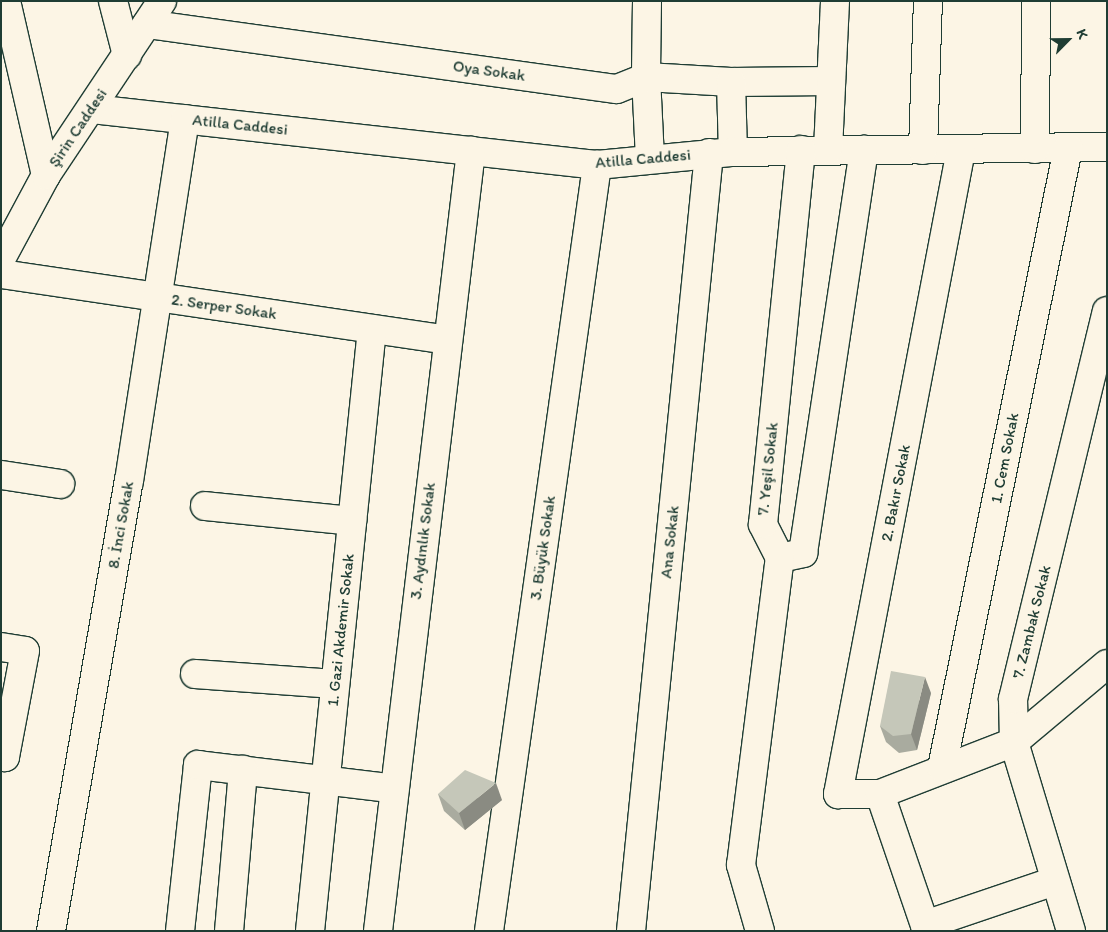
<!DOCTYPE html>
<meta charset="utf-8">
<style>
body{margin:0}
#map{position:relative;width:1108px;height:932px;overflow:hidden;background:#fcf5e5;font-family:Itim,sans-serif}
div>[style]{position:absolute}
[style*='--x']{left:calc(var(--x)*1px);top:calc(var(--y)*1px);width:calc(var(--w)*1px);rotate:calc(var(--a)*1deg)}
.roads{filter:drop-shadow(1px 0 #1f3d34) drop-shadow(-1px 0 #1f3d34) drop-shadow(0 1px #1f3d34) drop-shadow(0 -1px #1f3d34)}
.minor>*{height:28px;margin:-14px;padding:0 14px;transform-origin:14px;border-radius:14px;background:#fcf5e5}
.wall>*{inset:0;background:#a9ab9f}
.shaded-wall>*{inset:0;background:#8a8b82}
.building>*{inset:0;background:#c5c7b9}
span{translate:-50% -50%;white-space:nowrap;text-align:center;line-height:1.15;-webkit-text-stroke:4px #fcf5e5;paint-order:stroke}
.street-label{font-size:16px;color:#1f3d34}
.frame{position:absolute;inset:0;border:2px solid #1f3d34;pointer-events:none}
.north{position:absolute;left:1043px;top:15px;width:50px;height:50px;-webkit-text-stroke:4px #fcf5e5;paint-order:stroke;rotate:67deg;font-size:14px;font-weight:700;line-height:20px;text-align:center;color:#1f3d34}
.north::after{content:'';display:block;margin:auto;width:18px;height:22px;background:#1f3d34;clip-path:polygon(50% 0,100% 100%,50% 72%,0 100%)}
</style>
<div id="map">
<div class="roads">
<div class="minor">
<i style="--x:6;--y:1;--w:179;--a:77.1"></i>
<i style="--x:113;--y:1;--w:56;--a:75.5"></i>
<i style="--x:647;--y:1;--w:76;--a:90.8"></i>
<i style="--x:646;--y:77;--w:82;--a:87.2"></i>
<i style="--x:147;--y:24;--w:474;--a:7.9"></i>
<i style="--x:617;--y:89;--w:31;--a:-22"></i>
<i style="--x:646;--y:77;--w:85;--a:3.4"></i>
<i style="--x:731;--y:82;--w:100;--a:-0.6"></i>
<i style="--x:731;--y:82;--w:70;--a:88.4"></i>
<i style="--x:92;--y:109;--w:508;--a:6.33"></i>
<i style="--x:597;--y:165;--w:137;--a:-5.5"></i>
<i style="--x:733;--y:152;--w:374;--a:-0.8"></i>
<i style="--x:1035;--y:149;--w:148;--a:-89.6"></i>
<i style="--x:828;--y:150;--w:149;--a:-87.3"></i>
<i style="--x:923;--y:150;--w:149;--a:-88.1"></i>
<i style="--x:961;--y:150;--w:656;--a:100.81"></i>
<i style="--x:838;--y:794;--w:42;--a:0"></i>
<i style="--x:880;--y:794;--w:144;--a:-21.2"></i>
<i style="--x:1014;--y:742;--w:121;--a:-40"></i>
<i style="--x:1;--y:259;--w:95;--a:-61.8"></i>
<i style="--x:46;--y:175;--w:209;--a:-56.3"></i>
<i style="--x:1;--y:274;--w:451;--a:8.4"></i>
<i style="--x:1;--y:475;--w:60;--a:8.7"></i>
<i style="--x:205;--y:506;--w:148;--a:5.8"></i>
<i style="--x:780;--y:558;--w:24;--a:-12"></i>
<i style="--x:803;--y:553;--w:408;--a:-81.4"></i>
<i style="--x:1;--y:647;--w:24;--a:9"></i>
<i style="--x:25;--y:651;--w:108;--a:100.7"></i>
<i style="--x:5;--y:757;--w:4;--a:-166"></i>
<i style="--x:195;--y:674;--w:140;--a:4.1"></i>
<i style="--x:942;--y:768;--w:633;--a:-78.51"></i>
<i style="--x:880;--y:794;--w:145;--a:71.1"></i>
<i style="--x:925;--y:925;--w:137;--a:-18.7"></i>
<i style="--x:51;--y:931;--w:457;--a:-80.2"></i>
<i style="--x:129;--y:481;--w:366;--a:-81.2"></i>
<i style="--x:180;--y:931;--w:167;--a:-83.8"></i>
<i style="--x:198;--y:765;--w:198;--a:6.9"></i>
<i style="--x:229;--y:931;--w:162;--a:-85"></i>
<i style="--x:310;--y:931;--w:605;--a:-84.12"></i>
<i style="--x:378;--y:931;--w:786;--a:-83.2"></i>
<i style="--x:489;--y:931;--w:774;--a:-81.97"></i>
<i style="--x:631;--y:931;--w:782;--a:-84.27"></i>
<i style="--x:760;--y:931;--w:69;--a:-106.1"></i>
<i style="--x:741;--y:865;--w:309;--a:-82.8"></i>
<i style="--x:780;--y:558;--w:38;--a:-117"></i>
<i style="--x:763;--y:524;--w:376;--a:-84.2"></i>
<i style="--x:1071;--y:931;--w:197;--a:-106.8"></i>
<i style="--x:1014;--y:742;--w:43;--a:-91.3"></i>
<i style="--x:1013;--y:699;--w:399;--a:-76.4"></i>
</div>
</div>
<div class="wall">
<i style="clip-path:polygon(931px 693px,917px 750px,899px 753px,886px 742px,880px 726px)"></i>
<i style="clip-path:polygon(438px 794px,502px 800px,465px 830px,444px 811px)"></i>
</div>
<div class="shaded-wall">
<i style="clip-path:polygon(925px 677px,931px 693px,917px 750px,911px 734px)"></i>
<i style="clip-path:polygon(496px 783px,502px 800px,465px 830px,459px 813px)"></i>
</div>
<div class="building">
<i style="clip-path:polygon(891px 671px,925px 677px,911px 734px,893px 736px,880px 726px)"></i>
<i style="clip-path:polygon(465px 770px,496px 783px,459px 813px,438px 794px)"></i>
</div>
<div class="street-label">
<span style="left:489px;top:71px;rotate:8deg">Oya Sokak</span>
<span style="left:240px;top:125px;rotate:6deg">Atilla Caddesi</span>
<span style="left:78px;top:128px;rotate:-56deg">Şirin Caddesi</span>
<span style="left:643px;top:159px;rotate:-5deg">Atilla Caddesi</span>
<span style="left:224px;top:307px;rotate:8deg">2. Serper Sokak</span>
<span style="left:1005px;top:458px;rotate:-79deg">1. Cem Sokak</span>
<span style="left:768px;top:469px;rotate:-84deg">7. Yeşil Sokak</span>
<span style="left:896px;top:493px;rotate:-79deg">2. Bakır Sokak</span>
<span style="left:121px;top:525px;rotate:-80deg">8. İnci Sokak</span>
<span style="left:423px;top:541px;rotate:-83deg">3. Aydınlık Sokak</span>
<span style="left:670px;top:542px;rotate:-84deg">Ana Sokak</span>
<span style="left:543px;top:548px;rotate:-82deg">3. Büyük Sokak</span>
<span style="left:1032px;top:622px;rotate:-76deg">7. Zambak Sokak</span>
<span style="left:341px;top:630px;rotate:-84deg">1. Gazi Akdemir Sokak</span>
</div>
<div class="frame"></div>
<div class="north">K</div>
</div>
